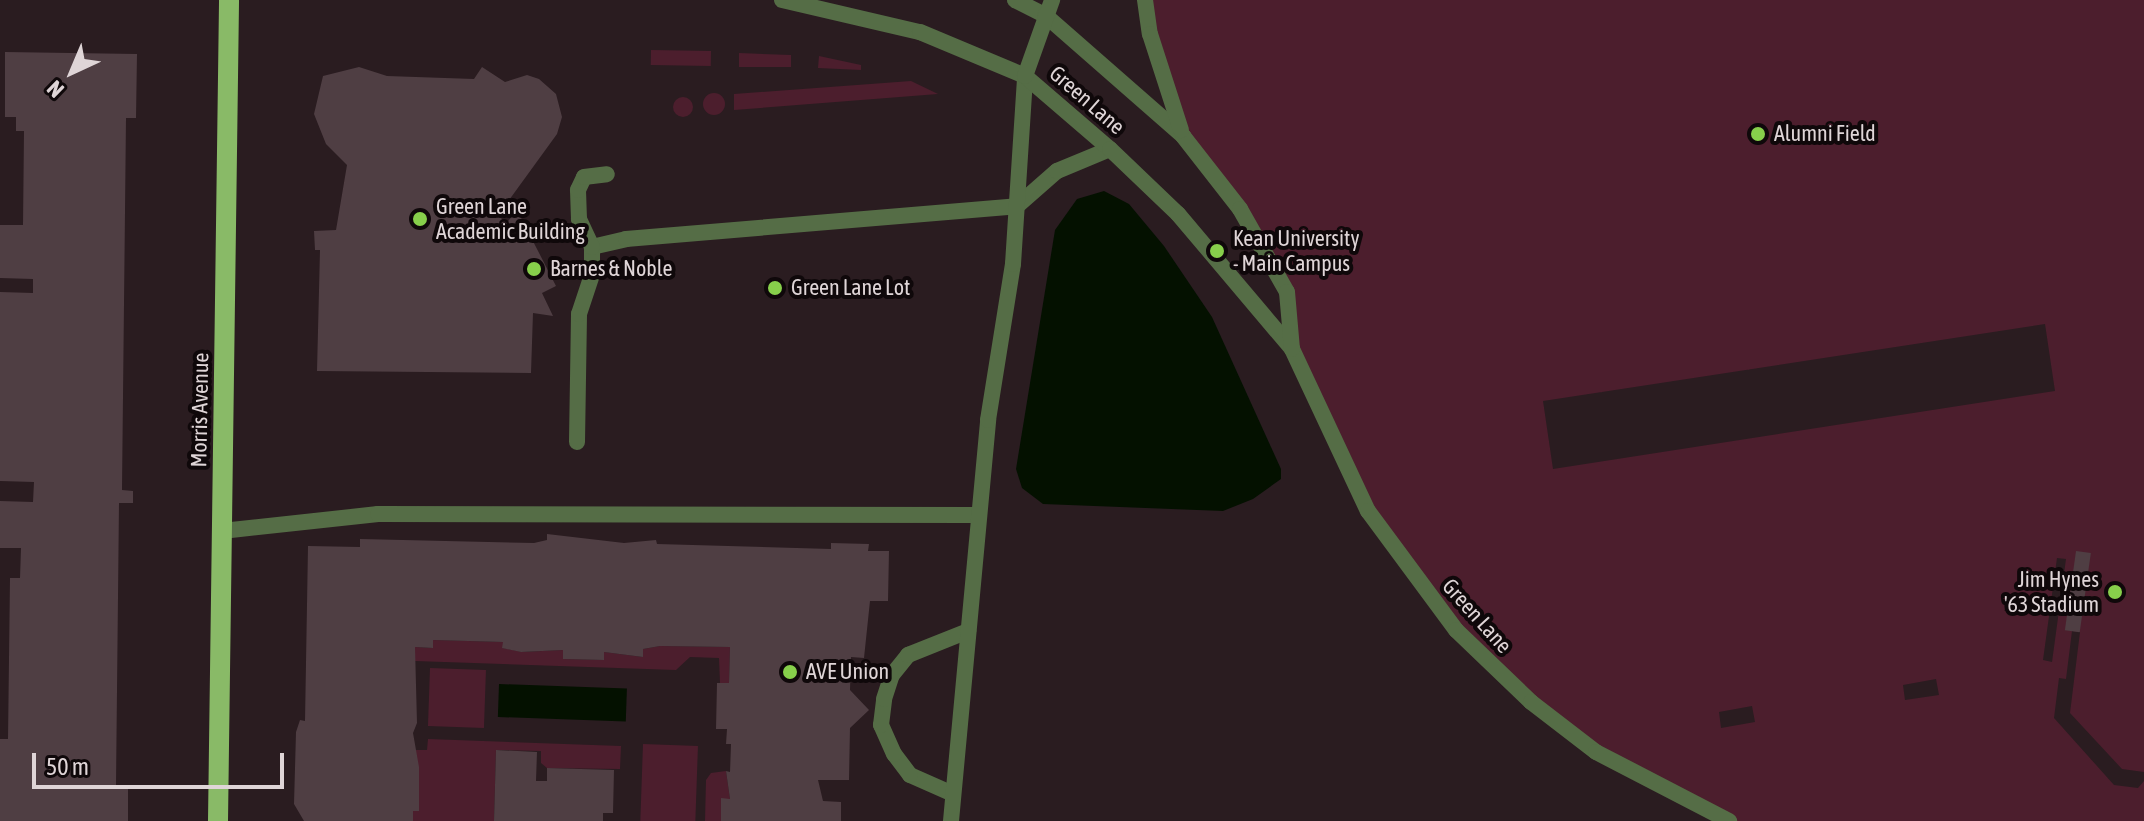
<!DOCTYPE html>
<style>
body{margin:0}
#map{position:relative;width:2144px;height:821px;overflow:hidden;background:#2a1c20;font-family:"Asap Condensed",sans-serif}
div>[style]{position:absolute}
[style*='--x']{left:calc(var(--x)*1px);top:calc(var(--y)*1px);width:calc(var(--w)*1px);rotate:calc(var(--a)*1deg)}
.green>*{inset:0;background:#4c1e2d;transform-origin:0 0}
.round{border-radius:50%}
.water>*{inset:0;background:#041100;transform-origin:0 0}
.building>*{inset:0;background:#4f3e43;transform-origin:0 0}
.lane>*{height:16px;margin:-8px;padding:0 8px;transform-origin:8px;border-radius:8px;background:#556d46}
.street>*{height:16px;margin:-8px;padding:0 8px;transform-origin:8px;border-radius:8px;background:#556d46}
.primary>*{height:20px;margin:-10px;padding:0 10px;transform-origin:10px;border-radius:10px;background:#89ba67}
.dots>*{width:22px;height:22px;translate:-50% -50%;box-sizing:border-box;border:4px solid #0f080a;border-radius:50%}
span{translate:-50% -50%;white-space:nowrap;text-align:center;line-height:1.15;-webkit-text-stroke:8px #0f080a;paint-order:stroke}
.street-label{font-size:22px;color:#dfd5d7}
.poi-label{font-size:22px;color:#dfd5d7}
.left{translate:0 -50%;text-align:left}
.right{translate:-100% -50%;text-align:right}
.north{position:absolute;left:32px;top:32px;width:80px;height:80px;-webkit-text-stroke:6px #0f080a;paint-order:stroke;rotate:224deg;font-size:22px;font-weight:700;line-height:32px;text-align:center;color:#dfd5d7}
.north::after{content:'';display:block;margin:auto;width:28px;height:36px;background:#dfd5d7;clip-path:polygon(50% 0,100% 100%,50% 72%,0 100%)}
.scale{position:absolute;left:32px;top:753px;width:252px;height:36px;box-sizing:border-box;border:4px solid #dfd5d7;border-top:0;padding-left:10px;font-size:24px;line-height:28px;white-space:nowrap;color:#dfd5d7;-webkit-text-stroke:6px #0f080a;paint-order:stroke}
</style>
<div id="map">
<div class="green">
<i style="clip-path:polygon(evenodd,1145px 0,2144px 0,2144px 772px,2122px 769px,2070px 713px,2080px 632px,2072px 631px,2066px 679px,2059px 678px,2054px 718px,2114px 785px,2138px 788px,2144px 781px,2144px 821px,1729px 821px,1668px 793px,1531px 702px,1392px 548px,1292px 349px,1287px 292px,1183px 136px,1145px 0,2045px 324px,2055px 391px,1553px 469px,1543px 401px,2045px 324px,1145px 0,2057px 558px,2066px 559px,2052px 662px,2043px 660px,2057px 558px,1145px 0,1936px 679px,1939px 695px,1905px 700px,1903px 685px,1936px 679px,1145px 0,1752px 706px,1755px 722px,1721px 728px,1719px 712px,1752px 706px)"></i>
<i style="left:651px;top:50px;width:60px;height:15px;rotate:1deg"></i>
<i style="clip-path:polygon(739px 53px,791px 55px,791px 67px,739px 67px)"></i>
<i style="clip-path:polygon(819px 56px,861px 65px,861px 70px,818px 68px)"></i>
<i style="clip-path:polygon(911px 81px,938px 94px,734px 110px,734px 94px)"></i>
<i class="round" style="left:703px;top:93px;width:22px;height:22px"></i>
<i class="round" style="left:673px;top:97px;width:20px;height:20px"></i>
<i style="clip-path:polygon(433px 640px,503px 642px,503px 648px,522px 652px,563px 650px,564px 659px,604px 660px,604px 652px,643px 657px,643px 649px,660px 646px,730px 647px,729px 683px,720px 683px,719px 658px,690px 657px,676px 670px,415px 661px,415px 647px,432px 648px)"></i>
<i style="left:430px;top:668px;width:56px;height:58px;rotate:2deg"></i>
<i style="clip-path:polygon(428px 739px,621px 746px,620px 769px,547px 768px,541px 763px,541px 751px,496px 750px,494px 821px,413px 821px,413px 811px,419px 810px,415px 750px,427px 750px)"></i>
<i style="left:643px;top:744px;width:55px;height:77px;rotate:2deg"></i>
<i style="clip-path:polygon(726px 771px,730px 799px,721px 799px,721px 821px,705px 821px,706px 780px,711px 773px)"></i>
</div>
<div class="water">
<i style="clip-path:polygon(1104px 191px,1129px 204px,1164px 246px,1212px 317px,1281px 469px,1281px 479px,1253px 499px,1223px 511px,1043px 504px,1022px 488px,1016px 469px,1055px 230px,1077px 199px)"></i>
<i style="left:499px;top:684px;width:128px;height:33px;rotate:2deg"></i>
</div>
<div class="building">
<i style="clip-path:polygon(5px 52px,137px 54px,136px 118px,126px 118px,122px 490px,133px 491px,133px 503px,119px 503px,116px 785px,128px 785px,128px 821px,0 821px,0 739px,8px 739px,10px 578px,20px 578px,21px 548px,0 548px,0 501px,33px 502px,34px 482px,0 481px,0 292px,33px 293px,33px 279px,0 278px,0 225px,23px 225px,24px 131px,16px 131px,16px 117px,5px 117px)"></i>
<i style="clip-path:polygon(359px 67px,387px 76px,474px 79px,482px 67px,505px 82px,527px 75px,539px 79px,556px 94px,562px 117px,557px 134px,499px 214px,505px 225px,517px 210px,556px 286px,542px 293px,553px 316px,533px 313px,531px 373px,317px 371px,320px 250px,315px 250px,314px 231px,336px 230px,347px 165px,326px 144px,314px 114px,323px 76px)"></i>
<i style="clip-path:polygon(547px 534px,624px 543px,656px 540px,657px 544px,831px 549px,831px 543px,869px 544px,868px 551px,889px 551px,888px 601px,870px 601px,864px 658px,851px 657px,850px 690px,869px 710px,850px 728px,849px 780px,818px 780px,823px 801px,841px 802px,841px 821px,721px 821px,721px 798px,730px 799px,726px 771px,730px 772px,731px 744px,726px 744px,727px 729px,716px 729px,717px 683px,729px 683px,730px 647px,660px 646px,643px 649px,643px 657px,604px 652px,604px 660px,563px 659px,563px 650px,521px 652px,502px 648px,503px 642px,433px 640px,433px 648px,415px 647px,417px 723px,413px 733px,419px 767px,419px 811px,413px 811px,413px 821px,304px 821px,294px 804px,296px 732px,300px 720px,305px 721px,308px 546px,360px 547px,360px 539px,534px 543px,547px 540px)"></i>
<i style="left:2076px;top:551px;width:15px;height:80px;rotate:8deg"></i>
<i style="clip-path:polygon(496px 750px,537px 752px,536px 781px,547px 781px,547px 768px,614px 770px,613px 813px,603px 813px,603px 821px,494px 821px)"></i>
</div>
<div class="lane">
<i style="--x:592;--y:247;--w:35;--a:-13"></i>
<i style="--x:626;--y:239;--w:392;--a:-4.8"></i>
<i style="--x:1017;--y:206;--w:53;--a:-41.2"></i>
<i style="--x:1057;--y:171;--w:57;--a:-22.5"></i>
<i style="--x:577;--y:442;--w:128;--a:-89.1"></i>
<i style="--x:579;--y:314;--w:41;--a:-71.6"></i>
<i style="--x:592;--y:275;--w:28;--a:-90"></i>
<i style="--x:592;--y:247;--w:31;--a:-115"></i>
<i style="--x:579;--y:219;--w:29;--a:-92"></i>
<i style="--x:578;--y:190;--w:14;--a:-65"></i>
<i style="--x:584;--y:177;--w:23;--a:-7"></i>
<i style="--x:222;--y:531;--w:157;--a:-6.2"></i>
<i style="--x:378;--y:514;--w:600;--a:0.1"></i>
<i style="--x:953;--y:794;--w:47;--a:-156.2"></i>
<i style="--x:910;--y:775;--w:26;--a:-127"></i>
<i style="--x:894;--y:754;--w:32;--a:-114"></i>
<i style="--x:881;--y:725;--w:26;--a:-83"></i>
<i style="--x:884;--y:699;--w:25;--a:-72"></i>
<i style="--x:892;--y:675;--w:26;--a:-51"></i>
<i style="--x:908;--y:655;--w:65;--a:-21.8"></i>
<i style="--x:951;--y:821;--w:403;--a:-84.7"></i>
<i style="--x:988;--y:420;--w:158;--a:-80.9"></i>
<i style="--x:1013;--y:264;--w:188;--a:-86.3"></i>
</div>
<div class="street">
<i style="--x:782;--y:0;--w:142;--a:13.1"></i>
<i style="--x:920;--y:32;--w:114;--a:22.7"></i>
<i style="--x:1025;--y:76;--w:112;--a:40.7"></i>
<i style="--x:1110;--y:149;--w:94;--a:43.7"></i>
<i style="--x:1178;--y:214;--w:177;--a:49.8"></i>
<i style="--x:1292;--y:349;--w:179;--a:64.9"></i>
<i style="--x:1368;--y:511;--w:148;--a:53.5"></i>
<i style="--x:1456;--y:630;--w:104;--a:43.8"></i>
<i style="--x:1531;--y:702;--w:82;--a:37.6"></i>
<i style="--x:1596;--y:752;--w:150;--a:27.4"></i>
<i style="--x:1015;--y:0;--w:34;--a:27"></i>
<i style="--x:1045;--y:15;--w:184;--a:41.2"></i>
<i style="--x:1183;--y:136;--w:93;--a:52"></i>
<i style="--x:1240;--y:209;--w:95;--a:60.5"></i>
<i style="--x:1287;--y:292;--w:57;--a:85"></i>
<i style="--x:1145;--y:0;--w:34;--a:82"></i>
<i style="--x:1150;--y:34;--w:101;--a:72.1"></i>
<i style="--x:1025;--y:76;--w:81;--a:-70.4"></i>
</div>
<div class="primary">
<i style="--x:218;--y:821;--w:821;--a:-89.23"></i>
</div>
<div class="dots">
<i style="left:1758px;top:134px;background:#87cf4b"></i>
<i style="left:420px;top:219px;background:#87cf4b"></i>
<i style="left:1217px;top:251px;background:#87cf4b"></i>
<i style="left:534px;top:269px;background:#87cf4b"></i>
<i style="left:775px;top:288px;background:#87cf4b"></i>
<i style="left:2115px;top:592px;background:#87cf4b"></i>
<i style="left:790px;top:672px;background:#87cf4b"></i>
</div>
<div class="street-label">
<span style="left:1087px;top:100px;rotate:41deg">Green Lane</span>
<span style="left:200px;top:410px;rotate:-89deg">Morris Avenue</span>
<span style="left:1477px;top:616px;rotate:48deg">Green Lane</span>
</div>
<div class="poi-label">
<span class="left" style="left:1774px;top:134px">Alumni Field</span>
<span class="left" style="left:436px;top:219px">Green Lane<br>Academic Building</span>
<span class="left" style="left:1233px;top:251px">Kean University<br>- Main Campus</span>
<span class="left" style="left:550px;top:269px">Barnes &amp; Noble</span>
<span class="left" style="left:791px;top:288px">Green Lane Lot</span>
<span class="right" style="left:2099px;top:592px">Jim Hynes<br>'63 Stadium</span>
<span class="left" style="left:806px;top:672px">AVE Union</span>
</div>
<div class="north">N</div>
<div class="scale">50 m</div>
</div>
